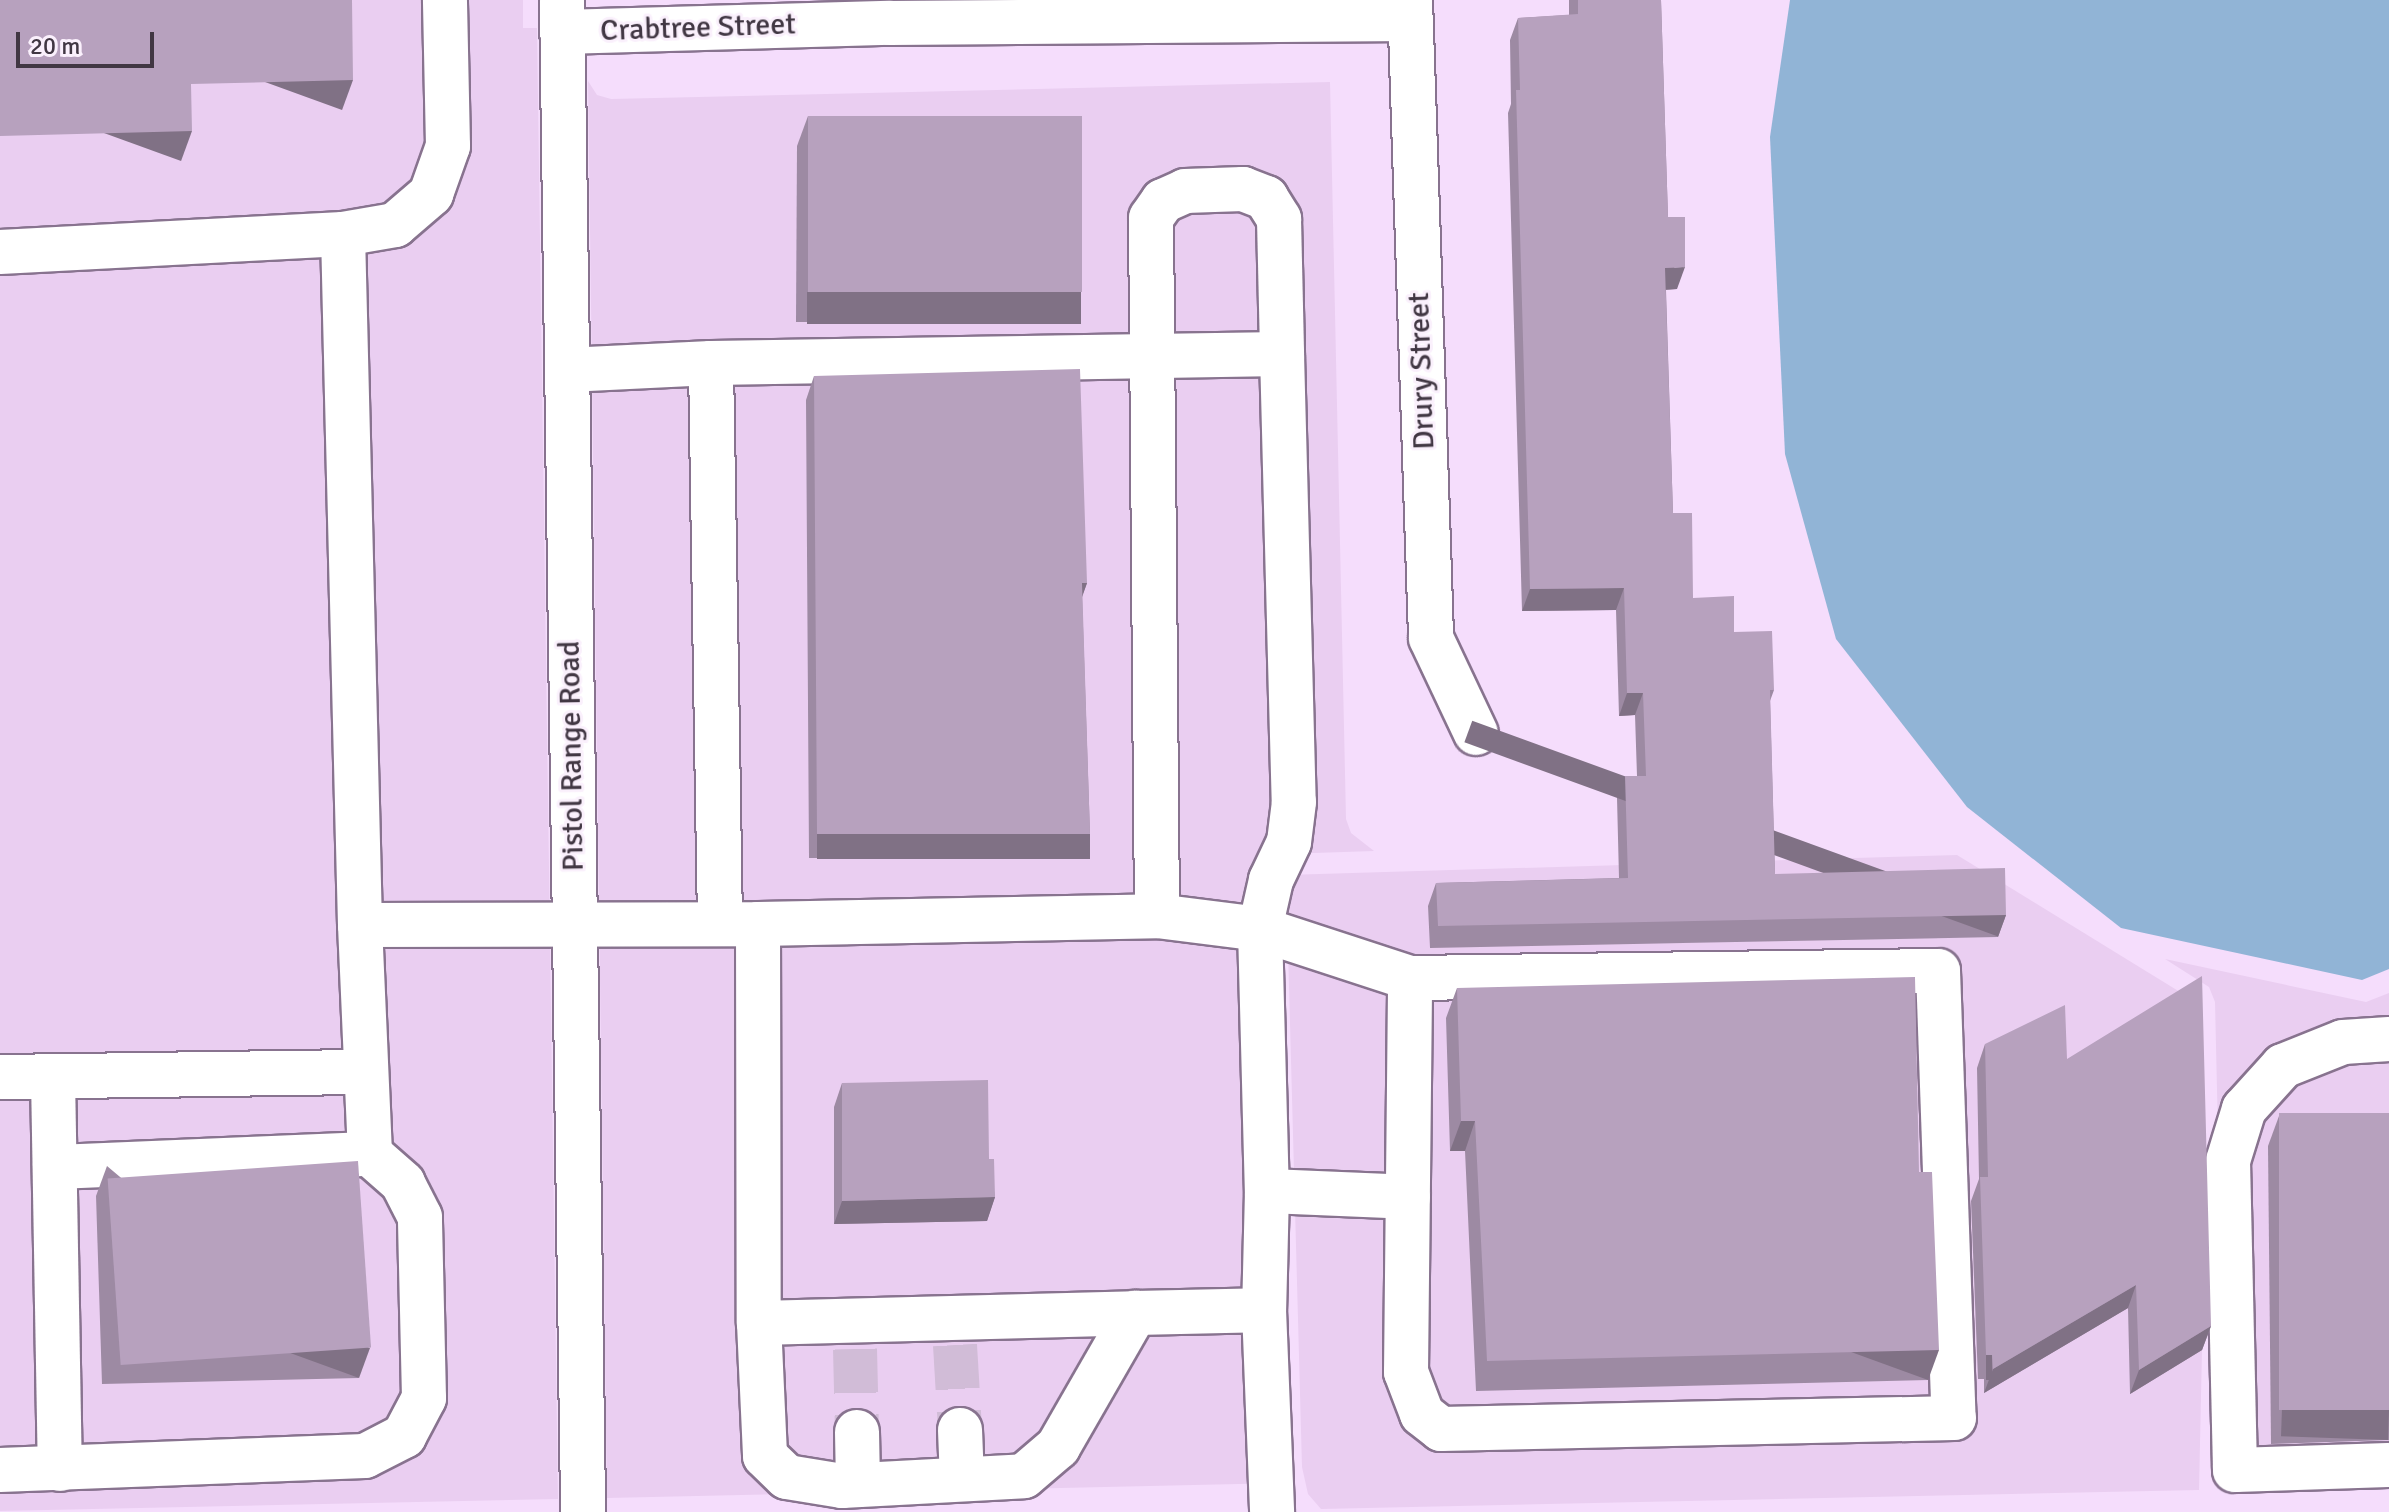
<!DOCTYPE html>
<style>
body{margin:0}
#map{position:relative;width:2389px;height:1512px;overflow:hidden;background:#f5ddfc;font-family:Signika,sans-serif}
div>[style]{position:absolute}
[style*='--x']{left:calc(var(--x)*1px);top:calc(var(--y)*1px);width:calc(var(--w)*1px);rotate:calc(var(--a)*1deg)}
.built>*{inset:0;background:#eacef1}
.water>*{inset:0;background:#91b4d6}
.minor-tunnel>*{height:44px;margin-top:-22px;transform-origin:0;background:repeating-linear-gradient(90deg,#d1bcd7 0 44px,transparent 0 66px)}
.roads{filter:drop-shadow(2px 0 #88738f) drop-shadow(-2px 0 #88738f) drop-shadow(0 2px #88738f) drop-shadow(0 -2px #88738f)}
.minor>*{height:44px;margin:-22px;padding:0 22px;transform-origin:22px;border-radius:22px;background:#fff}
.wall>*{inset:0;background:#9d8aa3}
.shaded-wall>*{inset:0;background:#807185;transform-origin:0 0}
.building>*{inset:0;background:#b7a1be;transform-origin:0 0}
span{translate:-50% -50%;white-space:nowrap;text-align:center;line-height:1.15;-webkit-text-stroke:6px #faf0fc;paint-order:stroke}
.street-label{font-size:30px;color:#413743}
.scale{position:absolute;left:16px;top:32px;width:138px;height:36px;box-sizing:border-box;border:4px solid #413743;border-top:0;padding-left:10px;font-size:24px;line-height:28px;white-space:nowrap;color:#413743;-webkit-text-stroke:6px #faf0fc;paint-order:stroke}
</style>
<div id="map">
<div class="built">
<i style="clip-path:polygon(0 0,523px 0,523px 28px,537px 28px,558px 1499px,0 1511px)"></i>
<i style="clip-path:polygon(588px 81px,597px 95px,611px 99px,1330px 82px,1346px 819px,1351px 833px,1374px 851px,1284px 854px,1273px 857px,1284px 1483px,607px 1498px)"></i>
<i style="clip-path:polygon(1957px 855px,2193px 1000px,2202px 1350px,2199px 1490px,1321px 1509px,1308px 1494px,1302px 1467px,1286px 875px)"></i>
<i style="clip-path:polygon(2165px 959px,2366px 1002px,2389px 993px,2389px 1461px,2221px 1463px,2223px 1352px,2215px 1002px,2209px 987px)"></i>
</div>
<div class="water">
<i style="clip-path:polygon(1790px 0,2389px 0,2389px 969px,2362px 980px,2121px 928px,1967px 807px,1836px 639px,1785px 454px,1770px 137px)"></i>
</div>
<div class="minor-tunnel">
<i style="--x:955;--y:1345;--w:85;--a:86.6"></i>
<i style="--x:855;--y:1349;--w:83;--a:88.6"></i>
</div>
<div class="roads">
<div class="minor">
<i style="--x:562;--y:0;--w:1512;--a:89.2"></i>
<i style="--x:1410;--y:0;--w:638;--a:88.11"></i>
<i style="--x:1431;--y:638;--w:105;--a:64.7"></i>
<i style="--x:562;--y:32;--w:328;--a:-1.6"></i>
<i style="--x:890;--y:23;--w:520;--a:-0.44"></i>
<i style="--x:0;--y:252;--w:343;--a:-3"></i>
<i style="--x:343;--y:234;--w:53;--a:-9.8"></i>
<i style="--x:395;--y:225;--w:48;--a:-40.7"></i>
<i style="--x:431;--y:194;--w:51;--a:-70.5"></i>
<i style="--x:448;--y:146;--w:146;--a:-91.2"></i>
<i style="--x:711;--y:363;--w:561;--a:89.08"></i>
<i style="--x:567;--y:370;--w:144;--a:-2.8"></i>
<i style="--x:711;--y:363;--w:571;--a:-0.9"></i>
<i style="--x:1282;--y:354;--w:448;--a:88.5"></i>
<i style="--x:1294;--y:802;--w:40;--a:97.1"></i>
<i style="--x:1289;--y:842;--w:42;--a:115.3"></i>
<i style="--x:1271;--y:880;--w:50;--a:102.7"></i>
<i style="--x:1260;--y:929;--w:158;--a:18.1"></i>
<i style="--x:1410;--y:978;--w:528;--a:-0.76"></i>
<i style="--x:1938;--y:971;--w:447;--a:88"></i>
<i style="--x:1954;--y:1418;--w:513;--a:178.77"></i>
<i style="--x:1441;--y:1429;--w:24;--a:-142"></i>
<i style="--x:1422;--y:1414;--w:45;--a:-110.9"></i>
<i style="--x:1406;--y:1372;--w:394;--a:-89.4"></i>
<i style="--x:1157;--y:916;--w:698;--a:-90.49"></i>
<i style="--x:1151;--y:218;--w:21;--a:-55"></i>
<i style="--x:1163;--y:201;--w:24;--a:-24"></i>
<i style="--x:1185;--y:191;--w:58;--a:-2"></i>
<i style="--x:1243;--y:189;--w:25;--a:21"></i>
<i style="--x:1266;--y:198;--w:25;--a:58"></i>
<i style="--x:1279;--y:219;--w:135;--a:88.7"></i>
<i style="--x:758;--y:924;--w:399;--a:89.9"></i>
<i style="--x:759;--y:1323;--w:133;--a:87.4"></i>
<i style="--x:765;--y:1456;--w:30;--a:44"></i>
<i style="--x:787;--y:1477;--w:56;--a:9.3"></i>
<i style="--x:842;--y:1486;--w:182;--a:-3.1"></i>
<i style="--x:1024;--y:1476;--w:45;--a:-40.5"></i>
<i style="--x:1058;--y:1447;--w:155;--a:-60.1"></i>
<i style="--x:1135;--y:1313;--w:129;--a:-1.3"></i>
<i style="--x:360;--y:925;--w:398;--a:-0.1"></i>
<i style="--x:758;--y:924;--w:399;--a:-1.1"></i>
<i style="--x:1157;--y:916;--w:104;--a:7.2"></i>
<i style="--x:1260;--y:929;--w:262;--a:88.5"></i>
<i style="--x:1267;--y:1191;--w:119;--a:91.4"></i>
<i style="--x:1264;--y:1310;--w:202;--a:87.7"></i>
<i style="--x:2389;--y:1039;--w:46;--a:176.3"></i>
<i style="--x:2343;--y:1042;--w:65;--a:158.2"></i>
<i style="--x:2283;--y:1066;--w:58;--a:132.2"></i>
<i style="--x:2244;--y:1109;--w:54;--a:107.1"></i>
<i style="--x:2228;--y:1161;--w:309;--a:88.7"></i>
<i style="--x:2235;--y:1470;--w:154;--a:-1.9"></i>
<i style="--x:0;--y:1077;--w:366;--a:-0.8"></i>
<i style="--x:53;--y:1077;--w:392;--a:89"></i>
<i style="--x:55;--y:1167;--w:315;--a:-2.4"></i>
<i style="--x:1267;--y:1191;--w:141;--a:2.4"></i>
<i style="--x:759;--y:1323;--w:376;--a:-1.5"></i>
<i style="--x:960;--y:1430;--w:49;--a:87.7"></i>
<i style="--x:857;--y:1432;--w:53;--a:88.9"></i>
<i style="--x:0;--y:1470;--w:365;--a:-2.2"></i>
<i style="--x:365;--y:1456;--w:44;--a:-27.1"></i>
<i style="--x:404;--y:1436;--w:43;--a:-62.2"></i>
<i style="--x:424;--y:1398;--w:181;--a:-91.3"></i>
<i style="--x:420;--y:1217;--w:38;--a:-117"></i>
<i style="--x:403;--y:1183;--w:44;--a:-138.7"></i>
<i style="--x:370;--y:1154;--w:229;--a:-92.5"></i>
<i style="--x:360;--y:925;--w:691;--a:-91.41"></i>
</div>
</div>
<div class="wall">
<i style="clip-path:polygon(1569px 0,1661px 0,1668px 217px,1677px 289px,1666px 290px,1673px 513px,1693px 598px,1734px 632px,1774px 690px,1770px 701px,1775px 874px,2006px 915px,1998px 937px,1430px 948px,1428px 906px,1436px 883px,1619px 878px,1617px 798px,1625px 776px,1637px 776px,1635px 715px,1619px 716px,1616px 610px,1522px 611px,1508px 113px,1511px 104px,1510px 40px,1518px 18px,1569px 15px)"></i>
<i style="clip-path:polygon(808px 116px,1070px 322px,796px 322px,797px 146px)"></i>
<i style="clip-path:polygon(814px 376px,1087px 583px,1082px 596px,1090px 834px,1081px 858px,809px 858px,806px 400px)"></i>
<i style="clip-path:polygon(1457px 988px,1919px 1172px,1928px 1380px,1476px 1391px,1465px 1151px,1450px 1151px,1446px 1018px)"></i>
<i style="clip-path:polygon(1985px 1044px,2067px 1059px,2211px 1326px,2202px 1350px,2130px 1394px,2128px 1308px,1984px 1393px,1984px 1379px,1978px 1379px,1971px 1201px,1979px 1179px,1977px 1068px)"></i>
<i style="clip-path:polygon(842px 1083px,989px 1159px,995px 1197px,987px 1221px,834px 1224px,834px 1107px)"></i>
<i style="clip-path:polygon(2389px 1113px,2389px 1440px,2271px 1444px,2268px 1146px,2279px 1116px)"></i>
<i style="clip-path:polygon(107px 1166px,359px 1378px,102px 1384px,96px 1196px)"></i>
</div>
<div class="shaded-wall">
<i style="left:353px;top:80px;width:32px;height:162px;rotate:110deg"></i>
<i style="left:192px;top:131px;width:32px;height:192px;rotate:110deg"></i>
<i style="clip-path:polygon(1685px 267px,1677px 289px,1657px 290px,1665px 268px)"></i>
<i style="left:807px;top:292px;width:274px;height:32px"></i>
<i style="clip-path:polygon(1082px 583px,1087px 583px,1079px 606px)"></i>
<i style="clip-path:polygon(1624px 588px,1616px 610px,1522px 611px,1530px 589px)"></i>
<i style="clip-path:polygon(1627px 693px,1643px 693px,1635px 715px,1619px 716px)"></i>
<i style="left:817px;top:834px;width:273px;height:25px"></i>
<i style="left:2006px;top:915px;width:23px;height:568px;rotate:110deg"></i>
<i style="clip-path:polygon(1461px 1121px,1475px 1121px,1465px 1151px,1450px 1151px)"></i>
<i style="clip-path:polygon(995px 1197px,987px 1221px,834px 1224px,842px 1201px)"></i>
<i style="clip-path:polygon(2136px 1285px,2128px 1308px,1984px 1393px,1993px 1369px)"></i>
<i style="clip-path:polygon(2211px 1326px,2202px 1350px,2130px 1394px,2139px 1370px)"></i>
<i style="left:370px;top:1348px;width:32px;height:257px;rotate:110deg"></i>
<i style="left:1939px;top:1350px;width:32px;height:452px;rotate:110deg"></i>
<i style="left:1986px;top:1355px;width:6px;height:25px"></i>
<i style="left:2389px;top:1410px;width:30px;height:107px;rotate:92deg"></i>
</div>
<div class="building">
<i style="clip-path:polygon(0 0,352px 0,353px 80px,191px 84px,192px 131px,0 136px)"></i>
<i style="clip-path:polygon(1578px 0,1661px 0,1668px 217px,1685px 217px,1685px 267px,1665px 268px,1673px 513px,1692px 513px,1693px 598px,1734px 596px,1734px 632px,1772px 631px,1774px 690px,1770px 690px,1775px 874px,2005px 868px,2006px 915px,1438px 926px,1436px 883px,1628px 878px,1625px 776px,1646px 776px,1643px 693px,1627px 693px,1624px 588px,1530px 589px,1516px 90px,1520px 90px,1518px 18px,1578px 14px)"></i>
<i style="left:808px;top:116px;width:274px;height:176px"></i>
<i style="clip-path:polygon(1080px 369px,1087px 583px,1082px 583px,1090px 834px,817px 834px,814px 376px)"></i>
<i style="clip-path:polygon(2202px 976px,2211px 1326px,2139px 1370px,2136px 1285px,1993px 1369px,1992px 1355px,1986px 1355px,1980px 1177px,1988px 1177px,1985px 1044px,2065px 1005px,2067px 1059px)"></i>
<i style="clip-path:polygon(1915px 977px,1919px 1172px,1932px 1172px,1939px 1350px,1487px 1361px,1475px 1121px,1461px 1121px,1457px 988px)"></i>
<i style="clip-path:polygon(988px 1080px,989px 1159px,994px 1159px,995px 1197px,842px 1201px,842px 1083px)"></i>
<i style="left:2389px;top:1113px;width:297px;height:110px;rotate:90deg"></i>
<i style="left:358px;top:1161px;width:187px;height:251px;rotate:86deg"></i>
</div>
<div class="street-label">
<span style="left:698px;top:28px;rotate:-2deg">Crabtree Street</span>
<span style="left:1422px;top:371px;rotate:-92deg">Drury Street</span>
<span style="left:572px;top:756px;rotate:-91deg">Pistol Range Road</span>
</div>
<div class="scale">20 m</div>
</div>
